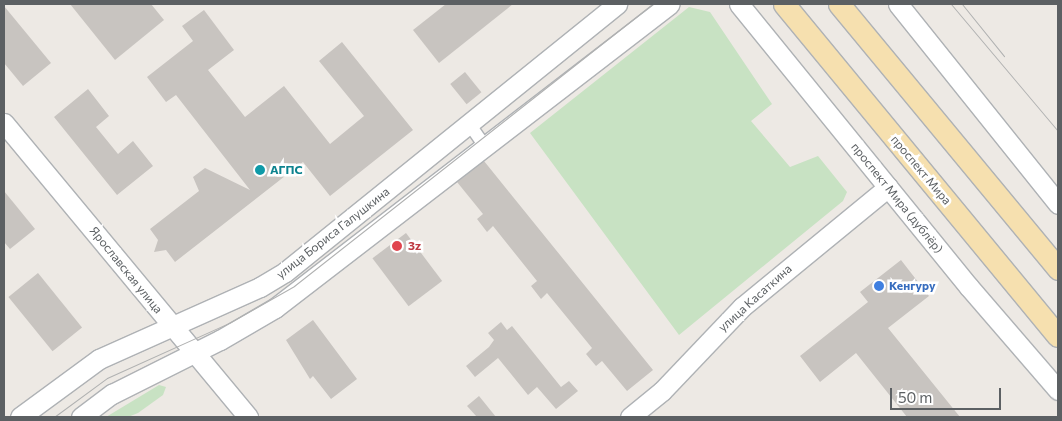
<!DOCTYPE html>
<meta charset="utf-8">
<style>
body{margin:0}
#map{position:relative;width:1062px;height:421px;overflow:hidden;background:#ede9e4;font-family:Commissioner,sans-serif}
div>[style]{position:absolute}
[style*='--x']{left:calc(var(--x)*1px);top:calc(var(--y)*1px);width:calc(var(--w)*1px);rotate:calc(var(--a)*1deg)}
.green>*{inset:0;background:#c8e2c3}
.building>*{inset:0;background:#c8c4c0;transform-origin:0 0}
.roads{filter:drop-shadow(1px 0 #afb2b5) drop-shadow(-1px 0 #afb2b5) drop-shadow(0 1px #afb2b5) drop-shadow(0 -1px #afb2b5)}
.street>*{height:12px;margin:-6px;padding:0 6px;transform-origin:6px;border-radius:6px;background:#fff}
.secondary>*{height:19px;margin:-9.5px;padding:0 9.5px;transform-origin:9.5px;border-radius:9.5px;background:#fff}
.primary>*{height:21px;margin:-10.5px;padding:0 10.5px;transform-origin:10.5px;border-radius:10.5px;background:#f6e0af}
.tram>*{height:1px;margin:-0.5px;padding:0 0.5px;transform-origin:0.5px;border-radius:0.5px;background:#b0b1b1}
.dots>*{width:14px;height:14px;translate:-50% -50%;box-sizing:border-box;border:2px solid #fff;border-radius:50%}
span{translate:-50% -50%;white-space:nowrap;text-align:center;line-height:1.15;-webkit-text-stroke:5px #fff;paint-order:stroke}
.culture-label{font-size:12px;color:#0d838f;font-weight:700}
.left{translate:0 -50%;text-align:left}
.street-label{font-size:12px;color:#5c6063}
.health-label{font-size:12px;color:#be3a42;font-weight:700}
.shop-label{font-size:12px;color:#366cbe;font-weight:700}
.frame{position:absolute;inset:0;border:5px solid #5c6063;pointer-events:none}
.scale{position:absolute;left:890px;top:388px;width:111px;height:22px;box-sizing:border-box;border:2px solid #5c6063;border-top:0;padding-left:6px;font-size:15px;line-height:18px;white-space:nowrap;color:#5c6063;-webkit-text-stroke:4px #fff;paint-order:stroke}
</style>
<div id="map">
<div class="green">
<i style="clip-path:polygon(689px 7px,710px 12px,772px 104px,751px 121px,790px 167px,818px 156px,847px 192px,843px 201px,679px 335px,530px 133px)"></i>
<i style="clip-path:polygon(159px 385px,166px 387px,163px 395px,138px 413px,128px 417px,106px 417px)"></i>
</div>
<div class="building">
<i style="clip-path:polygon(70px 4px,151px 4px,164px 20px,115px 60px)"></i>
<i style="clip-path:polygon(446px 4px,513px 4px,439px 63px,413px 30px)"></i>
<i style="clip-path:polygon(4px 6px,51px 63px,23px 86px,4px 63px)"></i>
<i style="clip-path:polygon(204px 10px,234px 50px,208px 70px,245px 117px,284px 86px,330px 144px,364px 116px,319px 61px,342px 42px,413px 130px,330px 196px,303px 162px,175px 262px,166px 250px,154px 252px,158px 240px,150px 229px,199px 191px,193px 177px,205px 168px,250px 190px,176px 95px,166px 102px,147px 77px,193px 41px,182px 26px)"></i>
<i style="left:465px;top:72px;width:26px;height:19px;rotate:51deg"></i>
<i style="clip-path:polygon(88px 89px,109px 116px,96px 127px,118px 154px,133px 141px,153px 166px,117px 195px,54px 117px)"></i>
<i style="clip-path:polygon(484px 161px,653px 370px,627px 391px,602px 361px,596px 366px,586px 354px,592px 348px,547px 293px,541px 299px,531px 286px,537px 281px,493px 226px,487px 232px,477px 219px,483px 214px,457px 182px)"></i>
<i style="clip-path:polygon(4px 191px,35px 229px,10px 249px,4px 242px)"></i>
<i style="left:406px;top:233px;width:60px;height:42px;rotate:53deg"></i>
<i style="clip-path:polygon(901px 260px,929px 296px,888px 328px,960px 417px,907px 417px,856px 353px,820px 382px,800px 356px,868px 302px,860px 292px)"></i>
<i style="left:38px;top:273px;width:70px;height:38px;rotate:51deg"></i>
<i style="clip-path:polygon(313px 320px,357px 379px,331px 399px,313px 376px,310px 379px,286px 340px)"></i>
<i style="clip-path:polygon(501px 322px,507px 330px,512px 326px,561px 387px,569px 381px,578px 391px,556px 409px,537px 387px,528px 395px,498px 358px,475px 377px,466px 366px,489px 347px,494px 340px,488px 333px)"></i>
<i style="clip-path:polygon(479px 396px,496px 417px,477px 417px,467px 406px)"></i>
</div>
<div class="roads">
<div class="street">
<i style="--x:470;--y:125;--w:24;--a:55"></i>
</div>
<div class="secondary">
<i style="--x:739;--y:4;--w:365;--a:50.9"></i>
<i style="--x:969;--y:287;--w:136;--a:49.2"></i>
<i style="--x:898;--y:4;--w:256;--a:51.3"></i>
<i style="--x:4;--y:123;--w:382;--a:50.3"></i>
<i style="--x:20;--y:417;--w:98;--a:-36.3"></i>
<i style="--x:99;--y:359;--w:176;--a:-24.1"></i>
<i style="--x:260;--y:287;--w:29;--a:-31"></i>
<i style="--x:285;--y:272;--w:427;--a:-38.9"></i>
<i style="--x:81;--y:417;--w:39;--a:-37"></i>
<i style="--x:112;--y:394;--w:121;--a:-26.6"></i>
<i style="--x:220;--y:340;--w:64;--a:-30.2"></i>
<i style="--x:275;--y:308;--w:498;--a:-37.6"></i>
<i style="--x:630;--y:417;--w:41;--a:-39.1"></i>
<i style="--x:662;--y:391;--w:116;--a:-46.4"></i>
<i style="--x:742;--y:307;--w:189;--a:-39.4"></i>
</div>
<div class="primary">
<i style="--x:784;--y:4;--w:430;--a:50.5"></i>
<i style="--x:839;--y:4;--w:344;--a:50.4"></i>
</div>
</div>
<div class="tram">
<i style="--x:951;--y:4;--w:166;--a:49.9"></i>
<i style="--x:962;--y:4;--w:67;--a:51.1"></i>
<i style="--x:54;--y:417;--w:66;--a:-36.3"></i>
<i style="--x:107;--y:378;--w:134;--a:-24.3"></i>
<i style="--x:229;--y:323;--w:75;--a:-29.6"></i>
<i style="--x:294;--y:286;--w:456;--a:-38.2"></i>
</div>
<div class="dots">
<i style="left:260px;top:170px;background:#0f9aa8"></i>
<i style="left:397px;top:246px;background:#e0444e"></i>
<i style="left:879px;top:286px;background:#3f7fe0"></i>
</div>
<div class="culture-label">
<span class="left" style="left:270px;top:170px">АГПС</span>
</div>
<div class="street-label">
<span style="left:921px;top:170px;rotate:50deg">проспект Мира</span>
<span style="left:897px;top:198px;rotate:51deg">проспект Мира (дублёр)</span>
<span style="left:333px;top:233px;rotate:-38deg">улица Бориса Галушкина</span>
<span style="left:126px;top:270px;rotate:51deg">Ярославская улица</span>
<span style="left:755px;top:298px;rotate:-42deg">улица Касаткина</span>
</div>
<div class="health-label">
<span class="left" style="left:408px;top:246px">3z</span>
</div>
<div class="shop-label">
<span class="left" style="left:889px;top:286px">Кенгуру</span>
</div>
<div class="frame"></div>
<div class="scale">50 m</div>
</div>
